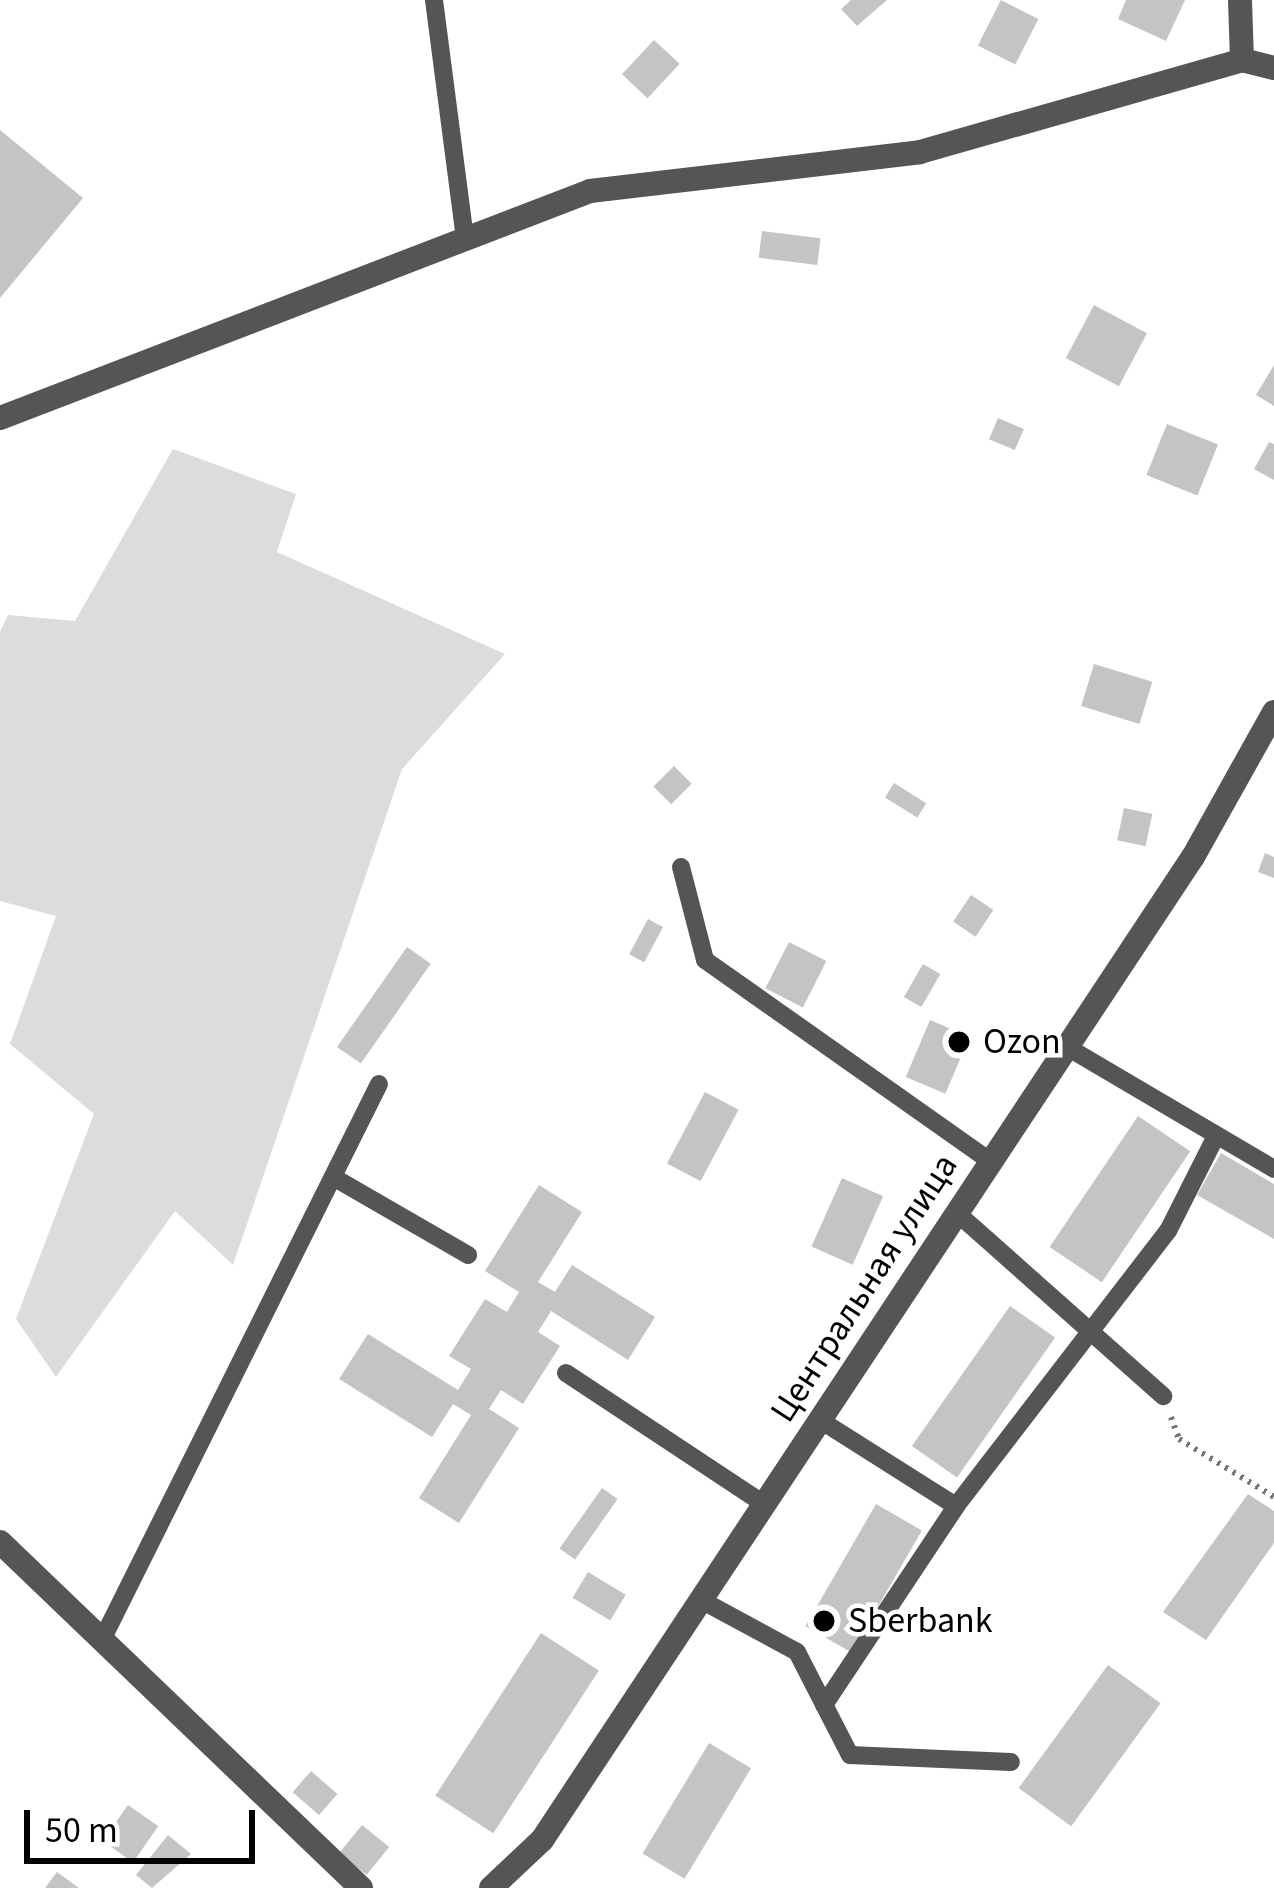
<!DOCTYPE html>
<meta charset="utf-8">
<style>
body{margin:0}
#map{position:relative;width:1274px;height:1888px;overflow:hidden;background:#fff;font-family:"Source Sans 3",sans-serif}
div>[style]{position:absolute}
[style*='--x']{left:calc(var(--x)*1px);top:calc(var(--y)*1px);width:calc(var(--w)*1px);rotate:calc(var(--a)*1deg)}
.green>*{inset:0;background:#dcdcdc}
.building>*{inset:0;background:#c4c4c4;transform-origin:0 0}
.path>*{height:6px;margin-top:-3px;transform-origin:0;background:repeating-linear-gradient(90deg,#777 0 3px,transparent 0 9px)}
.lane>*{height:18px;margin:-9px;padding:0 9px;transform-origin:9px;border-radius:9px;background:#555}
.street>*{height:24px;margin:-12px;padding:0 12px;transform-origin:12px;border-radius:12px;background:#555}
.dots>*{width:33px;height:33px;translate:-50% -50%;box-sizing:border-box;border:6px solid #fff;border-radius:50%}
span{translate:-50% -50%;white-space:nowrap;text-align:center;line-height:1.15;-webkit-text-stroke:9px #fff;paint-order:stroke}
.poi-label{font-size:36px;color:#000}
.left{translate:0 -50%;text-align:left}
.street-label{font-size:36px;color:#000}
.scale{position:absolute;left:24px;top:1810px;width:231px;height:54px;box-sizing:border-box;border:6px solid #000;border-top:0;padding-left:15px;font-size:36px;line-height:42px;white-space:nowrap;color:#000;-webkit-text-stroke:9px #fff;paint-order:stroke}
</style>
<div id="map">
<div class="green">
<i style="clip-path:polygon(173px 449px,296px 494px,277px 552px,505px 654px,402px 769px,233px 1265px,175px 1211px,56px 1377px,16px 1319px,94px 1114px,10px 1044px,56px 916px,0 901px,0 632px,8px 615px,75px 621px)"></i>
</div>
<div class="building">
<i style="clip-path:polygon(851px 0,887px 0,857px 26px,841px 9px)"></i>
<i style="left:1001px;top:0;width:42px;height:51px;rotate:27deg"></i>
<i style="clip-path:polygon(1126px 0,1185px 0,1166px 41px,1118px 19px)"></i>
<i style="left:654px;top:40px;width:35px;height:47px;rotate:43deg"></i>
<i style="clip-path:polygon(0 130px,83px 198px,0 298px)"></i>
<i style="left:762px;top:231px;width:59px;height:27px;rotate:7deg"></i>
<i style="left:1094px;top:305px;width:60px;height:60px;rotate:28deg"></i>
<i style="clip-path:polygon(1274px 365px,1274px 406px,1256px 395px)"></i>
<i style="left:998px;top:418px;width:28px;height:23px;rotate:23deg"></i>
<i style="left:1167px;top:424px;width:55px;height:55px;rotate:22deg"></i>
<i style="clip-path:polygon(1269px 442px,1274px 444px,1274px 480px,1254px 469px)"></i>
<i style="left:1094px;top:664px;width:61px;height:44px;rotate:17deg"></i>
<i style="left:674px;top:766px;width:25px;height:29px;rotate:45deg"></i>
<i style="left:894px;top:783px;width:38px;height:17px;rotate:32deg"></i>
<i style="left:1124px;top:808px;width:29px;height:33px;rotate:12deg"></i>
<i style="clip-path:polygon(1265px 853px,1274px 857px,1274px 878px,1258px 872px)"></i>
<i style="left:971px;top:895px;width:27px;height:32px;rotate:34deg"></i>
<i style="left:648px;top:919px;width:17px;height:40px;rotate:28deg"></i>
<i style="left:789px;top:942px;width:42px;height:52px;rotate:27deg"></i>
<i style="left:407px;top:947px;width:29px;height:122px;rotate:35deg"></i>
<i style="left:923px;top:964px;width:20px;height:38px;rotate:30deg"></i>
<i style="left:930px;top:1020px;width:43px;height:62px;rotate:23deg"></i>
<i style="left:705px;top:1092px;width:38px;height:81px;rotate:28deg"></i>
<i style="left:1138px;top:1116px;width:63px;height:158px;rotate:34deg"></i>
<i style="clip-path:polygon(1221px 1153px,1274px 1184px,1274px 1239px,1197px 1195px)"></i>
<i style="left:842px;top:1178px;width:45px;height:75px;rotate:24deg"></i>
<i style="clip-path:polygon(539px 1185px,582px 1212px,538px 1282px,555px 1292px,572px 1265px,655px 1317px,628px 1360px,551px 1311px,538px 1332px,560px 1346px,523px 1404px,501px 1390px,489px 1409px,519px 1428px,459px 1523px,419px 1498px,471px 1415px,453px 1404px,432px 1437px,339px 1379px,368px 1334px,458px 1390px,471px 1369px,449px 1356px,485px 1299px,507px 1312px,519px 1292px,485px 1271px)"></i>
<i style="left:1010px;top:1306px;width:55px;height:171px;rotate:35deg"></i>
<i style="left:602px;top:1488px;width:19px;height:74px;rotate:35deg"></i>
<i style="clip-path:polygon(1248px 1494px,1274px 1511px,1274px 1543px,1206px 1640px,1163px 1612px)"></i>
<i style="left:876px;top:1504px;width:53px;height:141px;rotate:30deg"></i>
<i style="left:588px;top:1572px;width:44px;height:30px;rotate:31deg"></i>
<i style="left:541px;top:1633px;width:69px;height:194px;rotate:33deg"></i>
<i style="left:1108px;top:1665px;width:65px;height:152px;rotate:36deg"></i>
<i style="left:709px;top:1743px;width:49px;height:129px;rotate:31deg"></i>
<i style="left:311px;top:1771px;width:35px;height:28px;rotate:41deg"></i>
<i style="left:128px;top:1805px;width:37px;height:44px;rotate:35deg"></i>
<i style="left:362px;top:1825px;width:35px;height:36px;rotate:39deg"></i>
<i style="clip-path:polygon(168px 1835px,191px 1854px,152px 1888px,136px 1875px)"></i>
<i style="clip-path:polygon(57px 1872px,79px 1888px,45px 1888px)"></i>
</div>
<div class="path">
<i style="--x:1171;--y:1417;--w:23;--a:70"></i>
<i style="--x:1179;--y:1439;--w:111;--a:31.4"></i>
</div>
<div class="lane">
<i style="--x:434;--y:0;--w:242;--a:82.6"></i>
<i style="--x:681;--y:867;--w:96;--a:75.5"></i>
<i style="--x:705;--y:960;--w:350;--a:35.2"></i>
<i style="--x:1067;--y:1047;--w:240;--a:30.5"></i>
<i style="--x:333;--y:1177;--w:156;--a:30"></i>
<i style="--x:957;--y:1213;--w:276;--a:41.6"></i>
<i style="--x:566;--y:1373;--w:237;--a:33.5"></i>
<i style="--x:820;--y:1420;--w:161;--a:32.3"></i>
<i style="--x:701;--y:1600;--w:109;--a:28.4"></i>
<i style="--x:797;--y:1652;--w:116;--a:62.8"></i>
<i style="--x:850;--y:1755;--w:161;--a:2.5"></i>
<i style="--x:102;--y:1640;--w:621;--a:-63.52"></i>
<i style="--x:824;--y:1705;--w:239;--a:-56.4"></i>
<i style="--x:956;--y:1506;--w:347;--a:-52.4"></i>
<i style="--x:1168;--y:1231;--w:106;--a:-63.2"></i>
</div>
<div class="street">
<i style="--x:1240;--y:0;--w:60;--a:88.1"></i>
<i style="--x:0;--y:418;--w:632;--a:-21.04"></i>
<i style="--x:590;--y:191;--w:332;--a:-6.7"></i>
<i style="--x:920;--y:152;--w:335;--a:-15.9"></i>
<i style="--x:1242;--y:60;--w:33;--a:14"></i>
<i style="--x:0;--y:1542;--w:500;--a:43.78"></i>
<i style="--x:491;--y:1888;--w:70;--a:-43.3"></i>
<i style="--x:542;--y:1840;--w:1179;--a:-56.49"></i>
<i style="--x:1193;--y:857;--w:166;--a:-60.8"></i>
</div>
<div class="dots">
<i style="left:959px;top:1042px;background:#000"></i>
<i style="left:824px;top:1621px;background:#000"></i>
</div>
<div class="poi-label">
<span class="left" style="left:983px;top:1042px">Ozon</span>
<span class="left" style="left:848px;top:1621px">Sberbank</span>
</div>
<div class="street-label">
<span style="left:864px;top:1288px;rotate:-57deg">Центральная улица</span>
</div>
<div class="scale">50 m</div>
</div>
